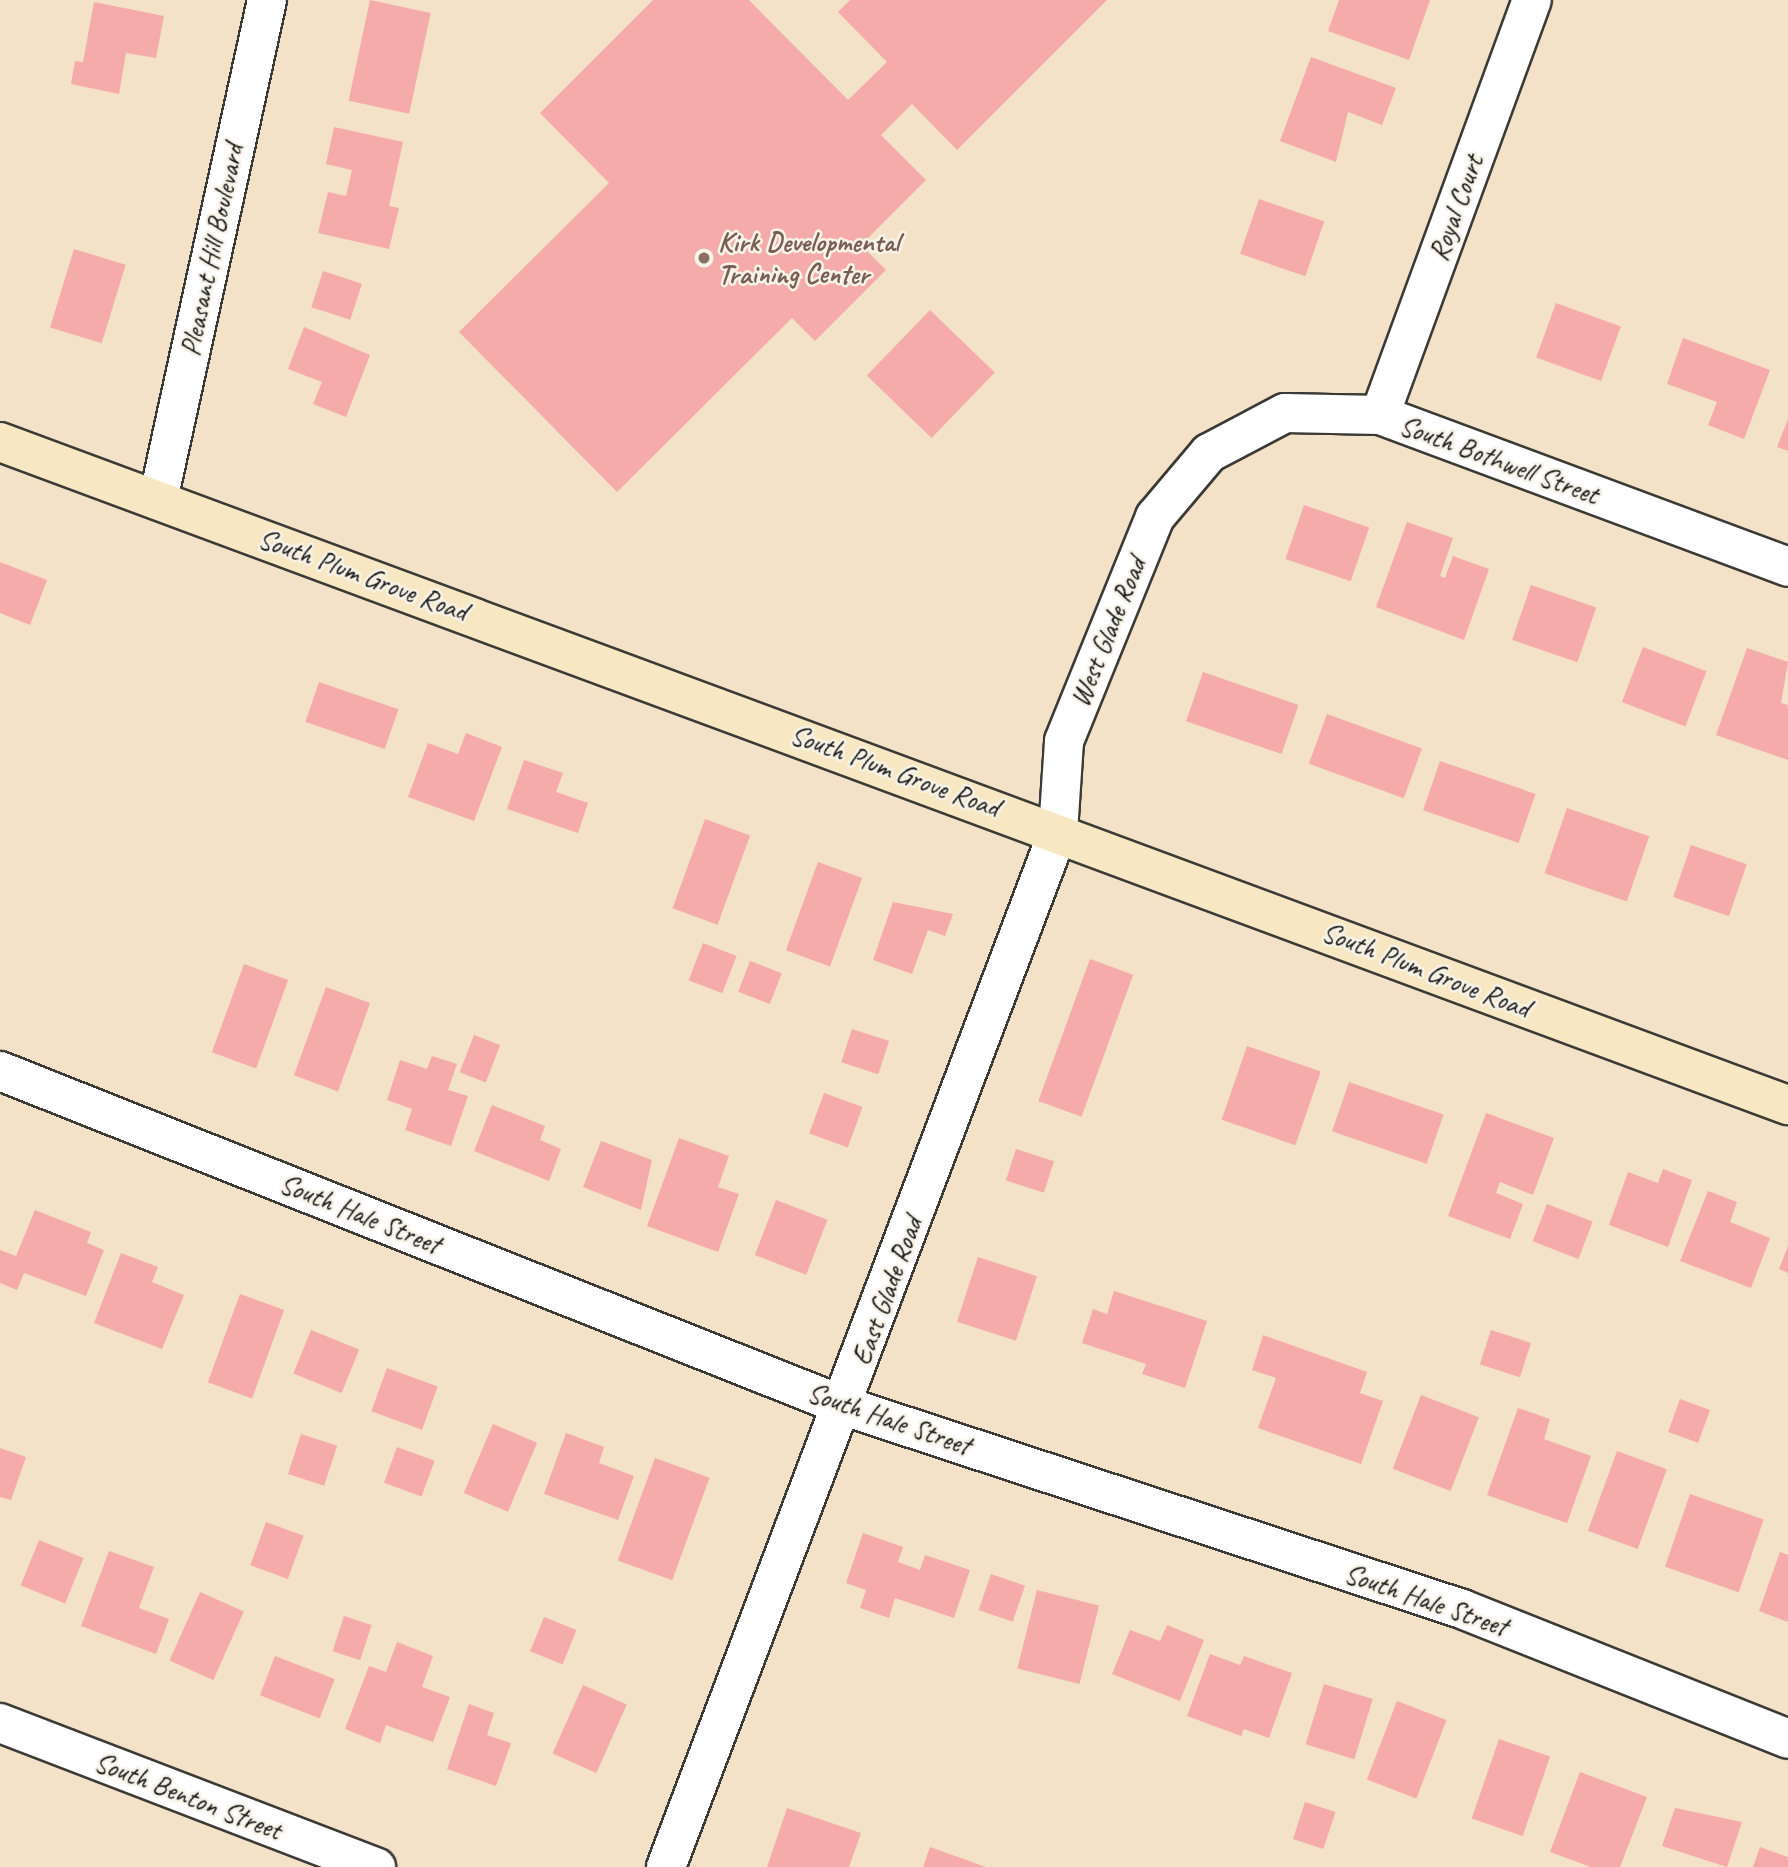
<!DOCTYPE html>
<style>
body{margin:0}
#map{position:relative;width:1788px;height:1867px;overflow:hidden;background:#f3e2c7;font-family:Caveat,sans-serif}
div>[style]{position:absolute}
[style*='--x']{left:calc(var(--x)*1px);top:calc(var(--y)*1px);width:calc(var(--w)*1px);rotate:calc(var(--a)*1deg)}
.building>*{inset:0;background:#f5aba9;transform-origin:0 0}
.roads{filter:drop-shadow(2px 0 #3c3a36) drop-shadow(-2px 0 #3c3a36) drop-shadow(0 2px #3c3a36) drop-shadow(0 -2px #3c3a36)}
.minor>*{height:38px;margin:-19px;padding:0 19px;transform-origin:19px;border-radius:19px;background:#fff}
.secondary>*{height:38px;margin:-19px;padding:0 19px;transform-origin:19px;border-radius:19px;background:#f7e8c3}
.dots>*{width:19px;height:19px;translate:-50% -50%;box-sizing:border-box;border:4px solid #f7f3e8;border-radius:50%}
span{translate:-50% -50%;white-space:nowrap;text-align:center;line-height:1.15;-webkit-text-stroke:5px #f7f3e8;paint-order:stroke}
.street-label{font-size:28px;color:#1c1c1c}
.education-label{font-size:28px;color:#785e54;font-weight:700}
.left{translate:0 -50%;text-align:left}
</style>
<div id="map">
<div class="building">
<i style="left:370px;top:0;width:62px;height:103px;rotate:12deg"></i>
<i style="clip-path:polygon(653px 0,749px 0,848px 100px,887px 62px,838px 12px,850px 0,1107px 0,957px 150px,912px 104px,881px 135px,926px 180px,861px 245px,886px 270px,815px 341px,792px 318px,617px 492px,459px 332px,609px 183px,540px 113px)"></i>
<i style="clip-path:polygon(1339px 0,1430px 0,1409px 60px,1328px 31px)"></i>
<i style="clip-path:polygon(94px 2px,164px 16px,156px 58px,126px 53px,119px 94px,71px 84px,75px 61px,83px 62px)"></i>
<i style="clip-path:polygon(1311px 57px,1396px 88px,1382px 125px,1348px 112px,1336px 162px,1280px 141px)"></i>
<i style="clip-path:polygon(334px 127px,403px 142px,389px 206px,399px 208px,389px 249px,318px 233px,328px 192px,346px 196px,352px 170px,326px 164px)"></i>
<i style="left:1259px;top:199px;width:69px;height:58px;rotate:19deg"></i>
<i style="left:74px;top:249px;width:54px;height:82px;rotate:17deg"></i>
<i style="left:323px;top:271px;width:41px;height:38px;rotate:18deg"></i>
<i style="left:1556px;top:303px;width:69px;height:58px;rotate:20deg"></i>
<i style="left:930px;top:310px;width:90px;height:91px;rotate:44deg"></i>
<i style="clip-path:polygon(304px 327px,370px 355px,346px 417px,313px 404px,322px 382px,288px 369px)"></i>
<i style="clip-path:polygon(1683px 338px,1770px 370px,1744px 439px,1708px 425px,1717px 402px,1667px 384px)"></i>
<i style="clip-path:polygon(1788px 419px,1788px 451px,1777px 447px)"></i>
<i style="left:1304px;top:505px;width:69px;height:57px;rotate:19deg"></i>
<i style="clip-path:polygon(1407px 522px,1453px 538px,1440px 576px,1445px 578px,1453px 556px,1489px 569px,1464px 640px,1376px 607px)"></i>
<i style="clip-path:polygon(0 562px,47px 580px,30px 625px,0 613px)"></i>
<i style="left:1531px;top:585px;width:69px;height:58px;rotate:19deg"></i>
<i style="left:1643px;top:647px;width:68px;height:59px;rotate:21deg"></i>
<i style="clip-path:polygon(1747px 648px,1788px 662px,1781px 703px,1788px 705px,1788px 760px,1716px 735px)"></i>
<i style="left:1203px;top:672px;width:101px;height:52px;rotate:19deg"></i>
<i style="left:319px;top:682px;width:84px;height:42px;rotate:19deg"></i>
<i style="left:1327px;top:714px;width:101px;height:53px;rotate:20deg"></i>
<i style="clip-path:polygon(466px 733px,502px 747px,474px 821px,408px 797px,428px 743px,458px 754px)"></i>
<i style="clip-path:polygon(524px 760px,563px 773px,556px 792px,588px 803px,578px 833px,507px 809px)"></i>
<i style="left:1440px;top:761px;width:101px;height:52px;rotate:19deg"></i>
<i style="left:1567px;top:808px;width:87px;height:69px;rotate:19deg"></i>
<i style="left:705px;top:819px;width:48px;height:95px;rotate:20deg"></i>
<i style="left:1691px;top:845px;width:59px;height:55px;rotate:19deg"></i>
<i style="left:818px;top:862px;width:47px;height:94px;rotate:20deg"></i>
<i style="clip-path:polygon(893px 902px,953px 914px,945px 936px,928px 930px,912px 974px,873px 960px)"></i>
<i style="left:703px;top:943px;width:36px;height:40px;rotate:21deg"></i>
<i style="left:1090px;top:959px;width:46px;height:151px;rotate:20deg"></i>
<i style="left:750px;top:961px;width:34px;height:33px;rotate:21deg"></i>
<i style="left:244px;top:964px;width:47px;height:94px;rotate:20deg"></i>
<i style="left:326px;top:987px;width:47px;height:94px;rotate:20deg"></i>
<i style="left:852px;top:1029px;width:39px;height:35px;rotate:18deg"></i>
<i style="left:474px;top:1035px;width:28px;height:40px;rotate:21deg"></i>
<i style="left:1247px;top:1046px;width:78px;height:78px;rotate:19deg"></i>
<i style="clip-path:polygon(432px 1056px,457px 1064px,448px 1090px,468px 1096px,451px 1146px,405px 1130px,412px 1109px,387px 1100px,400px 1060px,427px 1069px)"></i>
<i style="left:1349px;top:1082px;width:100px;height:52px;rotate:19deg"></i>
<i style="left:824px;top:1093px;width:41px;height:43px;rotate:20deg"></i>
<i style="clip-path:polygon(492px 1105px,545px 1126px,540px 1140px,561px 1149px,549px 1181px,474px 1151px)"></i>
<i style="clip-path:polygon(1486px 1113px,1554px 1138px,1533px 1195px,1500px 1182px,1496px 1193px,1523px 1204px,1510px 1239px,1448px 1216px)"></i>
<i style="clip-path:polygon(679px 1138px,729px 1156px,718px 1187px,739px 1194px,718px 1252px,647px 1226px)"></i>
<i style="clip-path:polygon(601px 1141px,652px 1160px,641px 1210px,583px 1187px)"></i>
<i style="left:1016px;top:1149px;width:40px;height:33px;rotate:18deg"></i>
<i style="clip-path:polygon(1663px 1169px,1692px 1180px,1668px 1247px,1609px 1225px,1628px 1172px,1658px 1183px)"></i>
<i style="clip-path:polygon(1708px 1191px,1737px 1202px,1730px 1222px,1770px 1238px,1751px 1288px,1680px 1261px)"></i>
<i style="left:776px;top:1200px;width:55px;height:59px;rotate:21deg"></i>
<i style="left:1547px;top:1204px;width:49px;height:40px;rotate:21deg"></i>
<i style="clip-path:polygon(35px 1210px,91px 1232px,87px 1243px,104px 1250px,86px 1296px,24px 1273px,17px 1290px,0 1283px,0 1250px,16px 1256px)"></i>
<i style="clip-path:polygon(1788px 1246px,1788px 1273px,1779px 1269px)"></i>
<i style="clip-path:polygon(121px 1253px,158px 1267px,152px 1282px,184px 1295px,162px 1349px,94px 1323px)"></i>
<i style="left:978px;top:1257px;width:62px;height:68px;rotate:18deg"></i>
<i style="clip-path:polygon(1114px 1291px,1207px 1321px,1185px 1388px,1142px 1374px,1146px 1364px,1082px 1343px,1093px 1309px,1107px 1314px)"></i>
<i style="left:240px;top:1294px;width:47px;height:94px;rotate:20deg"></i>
<i style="left:311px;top:1330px;width:52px;height:47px;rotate:22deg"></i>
<i style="left:1491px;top:1330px;width:42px;height:36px;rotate:18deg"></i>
<i style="clip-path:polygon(1263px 1335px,1367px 1372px,1360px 1393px,1383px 1401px,1361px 1464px,1258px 1428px,1276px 1378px,1252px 1370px)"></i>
<i style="left:387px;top:1368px;width:54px;height:46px;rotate:20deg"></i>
<i style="left:1421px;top:1395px;width:62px;height:79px;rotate:21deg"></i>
<i style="left:1680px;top:1399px;width:32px;height:35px;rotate:20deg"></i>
<i style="clip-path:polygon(1518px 1408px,1550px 1419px,1544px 1439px,1591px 1456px,1567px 1523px,1487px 1495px)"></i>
<i style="left:493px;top:1424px;width:48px;height:75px;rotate:23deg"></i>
<i style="clip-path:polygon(566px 1433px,604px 1447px,599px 1463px,634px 1476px,618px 1520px,544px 1494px)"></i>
<i style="left:301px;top:1434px;width:38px;height:42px;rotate:18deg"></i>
<i style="left:397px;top:1447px;width:40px;height:38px;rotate:20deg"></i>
<i style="clip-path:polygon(0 1448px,26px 1457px,11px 1500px,0 1497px)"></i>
<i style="left:1617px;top:1451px;width:53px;height:85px;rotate:20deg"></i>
<i style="left:655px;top:1458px;width:58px;height:109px;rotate:20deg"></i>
<i style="left:1690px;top:1494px;width:78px;height:77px;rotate:19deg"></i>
<i style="left:266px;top:1522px;width:40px;height:46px;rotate:20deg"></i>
<i style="clip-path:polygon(863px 1533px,903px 1547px,898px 1562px,920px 1570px,925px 1555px,970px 1570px,954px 1618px,895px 1598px,889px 1618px,860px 1608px,866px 1590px,846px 1583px)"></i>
<i style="left:39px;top:1540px;width:48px;height:49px;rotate:22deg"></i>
<i style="clip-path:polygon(109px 1551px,154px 1567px,139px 1608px,169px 1619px,156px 1654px,81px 1626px)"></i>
<i style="clip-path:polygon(1780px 1552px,1788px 1555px,1788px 1622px,1759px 1611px)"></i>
<i style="left:991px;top:1574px;width:36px;height:38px;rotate:19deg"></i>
<i style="left:1037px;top:1590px;width:64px;height:81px;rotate:14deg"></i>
<i style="left:200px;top:1592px;width:48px;height:75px;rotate:24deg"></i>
<i style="left:344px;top:1616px;width:29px;height:37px;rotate:18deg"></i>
<i style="left:544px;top:1617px;width:35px;height:37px;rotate:22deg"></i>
<i style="clip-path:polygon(1167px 1625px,1204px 1640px,1180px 1701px,1112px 1674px,1130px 1630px,1160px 1641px)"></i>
<i style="clip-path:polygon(397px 1642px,433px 1656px,422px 1687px,450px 1697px,433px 1742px,386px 1725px,380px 1743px,345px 1729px,369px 1666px,386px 1672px)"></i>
<i style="clip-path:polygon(1210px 1654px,1240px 1665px,1244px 1656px,1292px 1673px,1269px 1738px,1244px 1729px,1241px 1736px,1187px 1716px)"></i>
<i style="left:275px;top:1656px;width:64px;height:42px;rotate:21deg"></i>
<i style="left:1324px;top:1684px;width:51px;height:63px;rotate:17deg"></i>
<i style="left:583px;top:1685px;width:48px;height:75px;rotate:24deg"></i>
<i style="left:1397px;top:1701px;width:53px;height:84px;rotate:21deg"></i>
<i style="clip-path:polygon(469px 1704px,494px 1713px,487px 1735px,511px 1743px,496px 1786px,447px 1769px)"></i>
<i style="left:1499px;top:1739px;width:54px;height:84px;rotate:19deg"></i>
<i style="clip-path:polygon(1580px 1772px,1647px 1797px,1620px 1867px,1591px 1867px,1550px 1852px)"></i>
<i style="left:1305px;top:1802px;width:32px;height:39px;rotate:18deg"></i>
<i style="clip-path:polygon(787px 1808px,861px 1833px,849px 1867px,767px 1867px)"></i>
<i style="clip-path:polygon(1675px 1808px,1742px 1822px,1727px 1867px,1662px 1846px)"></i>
<i style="clip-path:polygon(930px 1847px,986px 1867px,923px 1867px)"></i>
<i style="clip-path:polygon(1760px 1847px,1788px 1857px,1788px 1867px,1753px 1867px)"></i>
</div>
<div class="roads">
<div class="minor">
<i style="--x:1380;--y:415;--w:442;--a:-69.9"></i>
<i style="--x:158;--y:500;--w:512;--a:-77.7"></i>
<i style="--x:0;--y:1071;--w:908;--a:21.65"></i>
<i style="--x:844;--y:1406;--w:650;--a:18.18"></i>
<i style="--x:1462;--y:1609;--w:351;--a:21.7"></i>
<i style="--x:0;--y:1723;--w:403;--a:21"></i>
<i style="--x:666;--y:1867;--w:1107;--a:-69.26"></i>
<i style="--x:1058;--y:832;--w:91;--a:-86.2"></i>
<i style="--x:1064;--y:741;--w:242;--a:-67.9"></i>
<i style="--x:1155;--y:517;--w:84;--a:-49.8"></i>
<i style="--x:1209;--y:453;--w:86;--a:-27.8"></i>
<i style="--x:1285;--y:413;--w:95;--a:1.2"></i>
<i style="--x:1380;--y:415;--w:435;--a:20.4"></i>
</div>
<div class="secondary">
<i style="--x:0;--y:442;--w:1907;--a:20.35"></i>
</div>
</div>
<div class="dots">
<i style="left:704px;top:258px;background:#8d6e63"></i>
</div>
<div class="street-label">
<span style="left:1456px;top:208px;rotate:-70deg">Royal Court</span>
<span style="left:212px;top:250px;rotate:-78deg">Pleasant Hill Boulevard</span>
<span style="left:1499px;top:460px;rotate:20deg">South Bothwell Street</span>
<span style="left:363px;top:575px;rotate:20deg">South Plum Grove Road</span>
<span style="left:1108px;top:632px;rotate:-68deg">West Glade Road</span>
<span style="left:895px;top:771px;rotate:20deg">South Plum Grove Road</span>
<span style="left:1426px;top:970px;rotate:21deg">South Plum Grove Road</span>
<span style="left:360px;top:1214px;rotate:22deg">South Hale Street</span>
<span style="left:887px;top:1291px;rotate:-70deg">East Glade Road</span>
<span style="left:889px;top:1419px;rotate:19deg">South Hale Street</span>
<span style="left:1426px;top:1600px;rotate:19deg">South Hale Street</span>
<span style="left:188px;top:1796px;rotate:21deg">South Benton Street</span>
</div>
<div class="education-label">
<span class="left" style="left:718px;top:258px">Kirk Developmental<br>Training Center</span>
</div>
</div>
